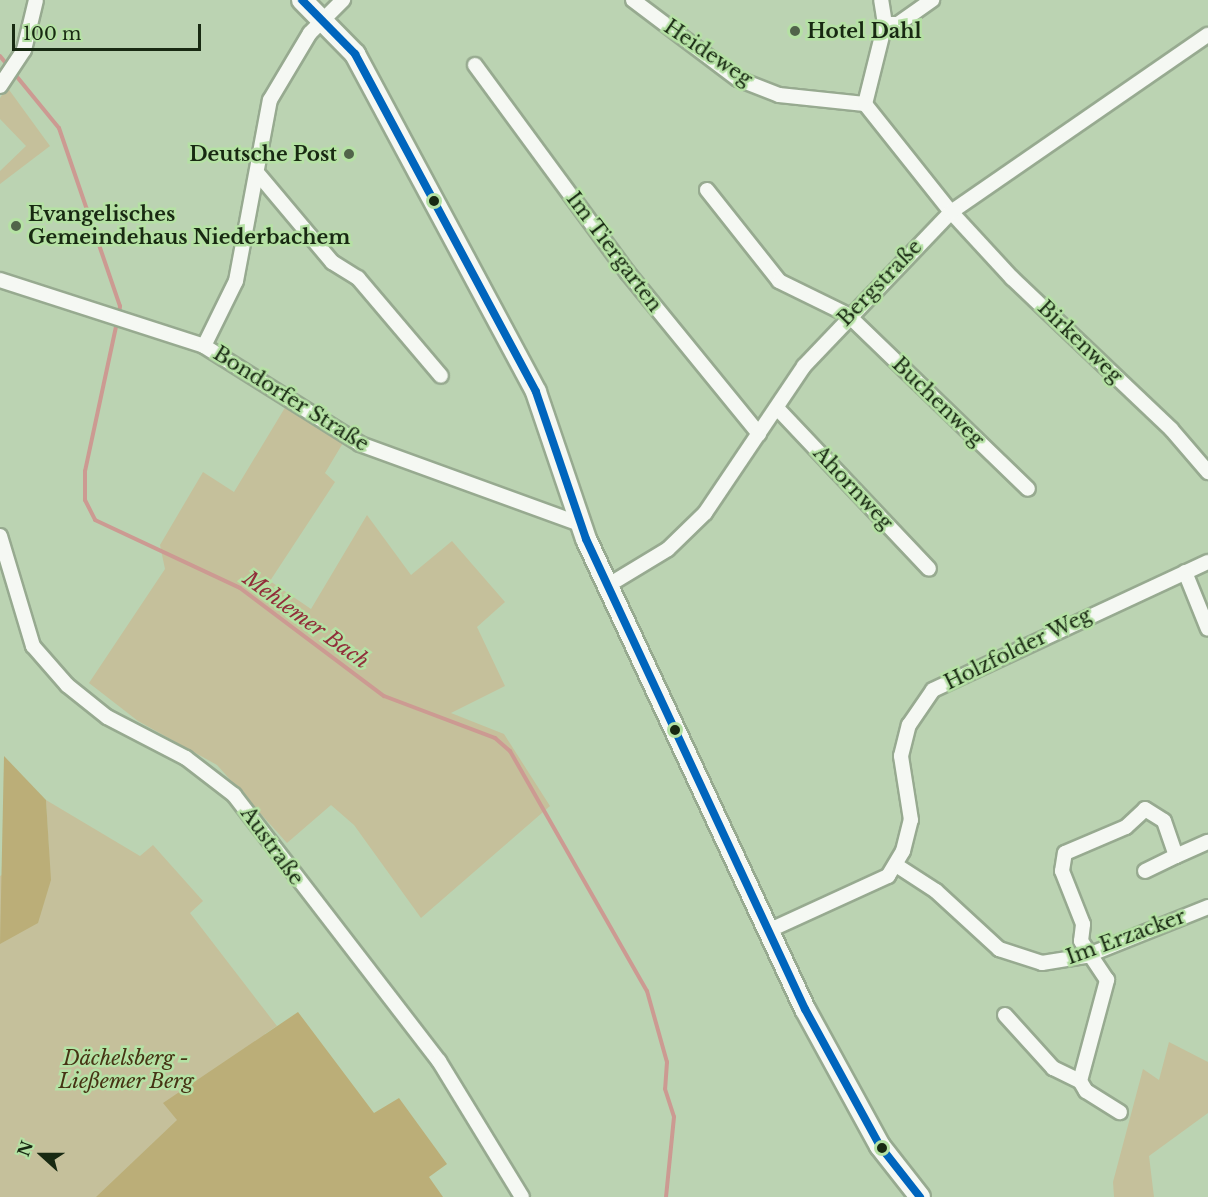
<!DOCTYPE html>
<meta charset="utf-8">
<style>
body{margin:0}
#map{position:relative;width:1208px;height:1197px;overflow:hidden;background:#bbd3b2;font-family:"Libre Baskerville",serif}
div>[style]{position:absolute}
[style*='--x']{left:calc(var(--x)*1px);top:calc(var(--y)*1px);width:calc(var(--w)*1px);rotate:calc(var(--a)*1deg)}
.green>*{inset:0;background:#c5c09b}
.forest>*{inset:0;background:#bbae78}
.stream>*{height:4px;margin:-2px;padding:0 2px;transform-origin:2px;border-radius:2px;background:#cc9a92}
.roads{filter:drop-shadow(2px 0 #97aa90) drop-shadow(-2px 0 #97aa90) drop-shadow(0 2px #97aa90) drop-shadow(0 -2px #97aa90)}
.minor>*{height:14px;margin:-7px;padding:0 7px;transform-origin:7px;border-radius:7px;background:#f5f8f3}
.secondary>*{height:20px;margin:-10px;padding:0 10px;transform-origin:10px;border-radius:10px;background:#f5f8f3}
.bus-1>*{height:8px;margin:-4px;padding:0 4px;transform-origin:4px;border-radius:4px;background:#0065bd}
.dots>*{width:16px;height:16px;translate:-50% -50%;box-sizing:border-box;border:3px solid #b5e1a4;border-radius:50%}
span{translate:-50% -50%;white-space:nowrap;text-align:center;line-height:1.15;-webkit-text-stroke:5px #b5e1a4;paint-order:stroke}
.poi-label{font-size:20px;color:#182912;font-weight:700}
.left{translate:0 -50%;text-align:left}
.right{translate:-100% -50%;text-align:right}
.street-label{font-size:20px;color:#182912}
.park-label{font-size:20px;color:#463314;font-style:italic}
.water-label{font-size:21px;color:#912e3a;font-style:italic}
.north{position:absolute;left:12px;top:1125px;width:60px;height:60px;-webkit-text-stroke:4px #b5e1a4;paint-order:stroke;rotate:291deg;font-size:16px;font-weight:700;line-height:24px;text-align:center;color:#182912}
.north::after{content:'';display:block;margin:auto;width:21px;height:27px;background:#182912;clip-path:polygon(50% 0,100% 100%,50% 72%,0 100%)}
.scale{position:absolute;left:12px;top:24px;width:189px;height:27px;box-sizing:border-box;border:3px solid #182912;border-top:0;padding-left:8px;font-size:18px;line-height:21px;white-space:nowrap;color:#182912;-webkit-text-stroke:4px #b5e1a4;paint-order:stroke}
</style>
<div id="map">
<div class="green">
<i style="clip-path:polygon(7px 87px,50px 146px,0 184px,0 171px,26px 146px,0 119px,0 98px)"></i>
<i style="clip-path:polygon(286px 406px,343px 443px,325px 473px,335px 482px,270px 581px,311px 609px,367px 515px,411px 575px,452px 541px,505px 602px,477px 627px,505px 686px,451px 713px,504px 734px,550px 806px,421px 918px,354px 825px,331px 805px,287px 843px,217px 765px,138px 721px,89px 683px,165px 569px,160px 545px,203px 472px,234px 492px)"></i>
<i style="clip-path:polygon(46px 800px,140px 856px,153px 845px,203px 901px,190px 913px,277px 1026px,265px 1034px,412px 1197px,0 1197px,0 876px,49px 852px)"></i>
<i style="clip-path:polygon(1169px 1042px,1208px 1062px,1208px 1113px,1149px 1156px,1154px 1197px,1114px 1197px,1113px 1182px,1143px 1069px,1159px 1080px)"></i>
</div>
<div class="forest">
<i style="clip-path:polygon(4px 756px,46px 800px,51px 880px,38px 923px,0 944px)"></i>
<i style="clip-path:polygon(298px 1012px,374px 1113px,399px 1098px,447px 1164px,429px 1177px,443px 1197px,96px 1197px,177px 1120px,163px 1103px)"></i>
</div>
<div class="stream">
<i style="--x:0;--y:56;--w:93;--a:50.7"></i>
<i style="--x:59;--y:128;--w:188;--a:71.1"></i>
<i style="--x:120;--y:306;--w:9;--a:96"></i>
<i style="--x:117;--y:322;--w:152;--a:102.1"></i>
<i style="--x:85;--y:471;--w:29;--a:90"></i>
<i style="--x:85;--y:500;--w:22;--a:63"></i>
<i style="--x:95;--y:520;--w:160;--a:25.1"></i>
<i style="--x:240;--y:588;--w:180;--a:36.9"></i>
<i style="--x:384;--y:696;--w:119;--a:20.7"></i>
<i style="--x:495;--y:738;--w:20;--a:41"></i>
<i style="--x:510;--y:751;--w:276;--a:60.3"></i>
<i style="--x:647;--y:991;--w:74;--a:74.3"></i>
<i style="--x:667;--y:1062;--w:27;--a:94"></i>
<i style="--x:665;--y:1089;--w:29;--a:72"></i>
<i style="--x:674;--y:1117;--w:80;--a:95.7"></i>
</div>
<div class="roads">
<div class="minor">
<i style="--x:633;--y:0;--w:131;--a:37"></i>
<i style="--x:738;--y:79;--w:44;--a:21.3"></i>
<i style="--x:779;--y:95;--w:86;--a:6"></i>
<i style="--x:865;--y:104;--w:138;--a:51.5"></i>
<i style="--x:951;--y:212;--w:90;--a:47.3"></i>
<i style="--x:1012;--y:278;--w:219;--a:43.5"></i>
<i style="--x:1171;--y:429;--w:57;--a:49.3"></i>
<i style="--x:885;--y:24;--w:13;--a:0"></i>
<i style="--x:898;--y:24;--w:42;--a:-35.2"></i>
<i style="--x:475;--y:65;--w:257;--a:53.7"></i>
<i style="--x:627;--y:272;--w:209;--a:50.8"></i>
<i style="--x:0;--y:86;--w:43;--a:-56.3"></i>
<i style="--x:24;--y:50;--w:51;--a:-76.5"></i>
<i style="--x:865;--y:104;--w:82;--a:-76"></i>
<i style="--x:885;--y:24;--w:24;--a:-99"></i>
<i style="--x:259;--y:175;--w:114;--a:50"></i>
<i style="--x:332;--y:262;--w:31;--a:32"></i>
<i style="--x:358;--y:278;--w:128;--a:49.7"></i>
<i style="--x:707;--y:190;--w:116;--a:51.6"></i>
<i style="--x:779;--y:281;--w:77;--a:26.2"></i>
<i style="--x:848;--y:315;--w:250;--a:44"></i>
<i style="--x:0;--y:280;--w:214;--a:17.9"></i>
<i style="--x:204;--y:346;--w:184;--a:32.1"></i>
<i style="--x:360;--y:444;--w:234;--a:20"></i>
<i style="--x:204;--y:346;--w:72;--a:-63.8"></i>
<i style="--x:236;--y:281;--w:184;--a:-79.4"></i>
<i style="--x:270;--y:100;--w:78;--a:-59.2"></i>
<i style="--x:310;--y:33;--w:47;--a:-45"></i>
<i style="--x:777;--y:408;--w:221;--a:46.6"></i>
<i style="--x:0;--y:536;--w:115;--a:73.3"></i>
<i style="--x:33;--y:646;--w:52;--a:48.9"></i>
<i style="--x:67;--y:685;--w:51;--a:38.7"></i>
<i style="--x:107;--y:717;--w:89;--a:27.4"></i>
<i style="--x:186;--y:758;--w:61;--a:37.6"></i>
<i style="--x:234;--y:795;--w:336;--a:52.4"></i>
<i style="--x:439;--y:1061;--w:159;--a:58.6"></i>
<i style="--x:1185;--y:572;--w:61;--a:68"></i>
<i style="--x:607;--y:586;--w:71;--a:-31.2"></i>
<i style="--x:668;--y:549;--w:52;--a:-44.2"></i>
<i style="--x:705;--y:513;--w:177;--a:-56"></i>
<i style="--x:804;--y:366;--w:213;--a:-46.3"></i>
<i style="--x:951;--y:212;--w:312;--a:-34.6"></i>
<i style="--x:896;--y:865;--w:48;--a:33"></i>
<i style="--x:936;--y:891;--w:86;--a:42.6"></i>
<i style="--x:999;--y:949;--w:45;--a:18"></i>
<i style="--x:1042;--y:963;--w:45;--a:-9"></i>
<i style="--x:1086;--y:956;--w:131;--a:-21.9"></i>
<i style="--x:1145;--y:871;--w:34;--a:-26"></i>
<i style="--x:770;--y:930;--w:130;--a:-24.6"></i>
<i style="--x:888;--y:876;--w:29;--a:-59"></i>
<i style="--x:903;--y:851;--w:32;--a:-76"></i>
<i style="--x:911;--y:820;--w:65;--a:-98.9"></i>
<i style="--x:901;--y:756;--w:32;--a:-76"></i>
<i style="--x:909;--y:725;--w:42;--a:-55.6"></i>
<i style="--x:933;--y:690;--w:303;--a:-25"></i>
<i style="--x:1005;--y:1015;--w:72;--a:47.8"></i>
<i style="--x:1053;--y:1068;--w:30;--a:26"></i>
<i style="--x:1080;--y:1081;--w:105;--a:-75"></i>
<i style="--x:1107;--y:980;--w:47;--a:-123.7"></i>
<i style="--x:1081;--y:941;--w:17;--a:-83"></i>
<i style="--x:1083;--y:924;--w:57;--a:-111.6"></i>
<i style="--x:1062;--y:871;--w:18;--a:-81"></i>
<i style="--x:1065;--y:853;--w:66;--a:-23.1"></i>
<i style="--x:1126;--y:827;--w:26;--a:-43"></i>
<i style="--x:1145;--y:809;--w:22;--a:32"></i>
<i style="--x:1164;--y:821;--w:37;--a:71"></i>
<i style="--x:1176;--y:856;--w:35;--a:-24"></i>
<i style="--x:1080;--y:1081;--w:12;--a:59"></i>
<i style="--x:1086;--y:1091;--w:40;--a:32"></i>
</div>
<div class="secondary">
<i style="--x:302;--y:0;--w:76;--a:45.5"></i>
<i style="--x:355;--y:54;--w:383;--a:61.8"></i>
<i style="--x:536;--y:392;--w:155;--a:71.2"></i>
<i style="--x:586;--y:539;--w:519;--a:65.02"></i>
<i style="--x:805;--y:1009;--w:156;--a:61.3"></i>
<i style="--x:880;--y:1146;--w:65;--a:51.9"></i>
</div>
</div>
<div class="bus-1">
<i style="--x:302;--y:0;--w:76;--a:45.5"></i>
<i style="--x:355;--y:54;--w:383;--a:61.8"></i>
<i style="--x:536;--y:392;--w:155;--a:71.2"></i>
<i style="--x:586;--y:539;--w:519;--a:65.02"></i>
<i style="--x:805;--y:1009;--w:156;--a:61.3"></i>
<i style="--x:880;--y:1146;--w:65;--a:51.9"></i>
</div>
<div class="dots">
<i style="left:795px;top:31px;background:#51644a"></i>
<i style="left:349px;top:154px;background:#51644a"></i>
<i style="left:434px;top:201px;background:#182912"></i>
<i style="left:16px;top:226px;background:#51644a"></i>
<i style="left:675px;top:730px;background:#182912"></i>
<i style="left:882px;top:1148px;background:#182912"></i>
</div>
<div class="poi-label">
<span class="left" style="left:807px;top:31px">Hotel Dahl</span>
<span class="right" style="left:337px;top:154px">Deutsche Post</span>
<span class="left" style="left:28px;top:226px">Evangelisches<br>Gemeindehaus Niederbachem</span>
</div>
<div class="street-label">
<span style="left:708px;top:53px;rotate:34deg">Heideweg</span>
<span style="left:614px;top:252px;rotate:53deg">Im Tiergarten</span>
<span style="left:880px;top:283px;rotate:-46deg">Bergstraße</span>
<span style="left:1080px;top:342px;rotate:44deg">Birkenweg</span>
<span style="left:291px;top:399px;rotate:32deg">Bondorfer Straße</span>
<span style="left:938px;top:402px;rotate:44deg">Buchenweg</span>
<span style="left:853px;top:488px;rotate:47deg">Ahornweg</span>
<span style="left:1018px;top:649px;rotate:-26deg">Holzfolder Weg</span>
<span style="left:272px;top:846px;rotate:54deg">Austraße</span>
<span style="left:1126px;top:937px;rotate:-20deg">Im Erzacker</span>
</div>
<div class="park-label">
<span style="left:126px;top:1070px">Dächelsberg -<br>Ließemer Berg</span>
</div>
<div class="water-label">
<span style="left:306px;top:620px;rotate:36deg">Mehlemer Bach</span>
</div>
<div class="north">N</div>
<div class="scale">100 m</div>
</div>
